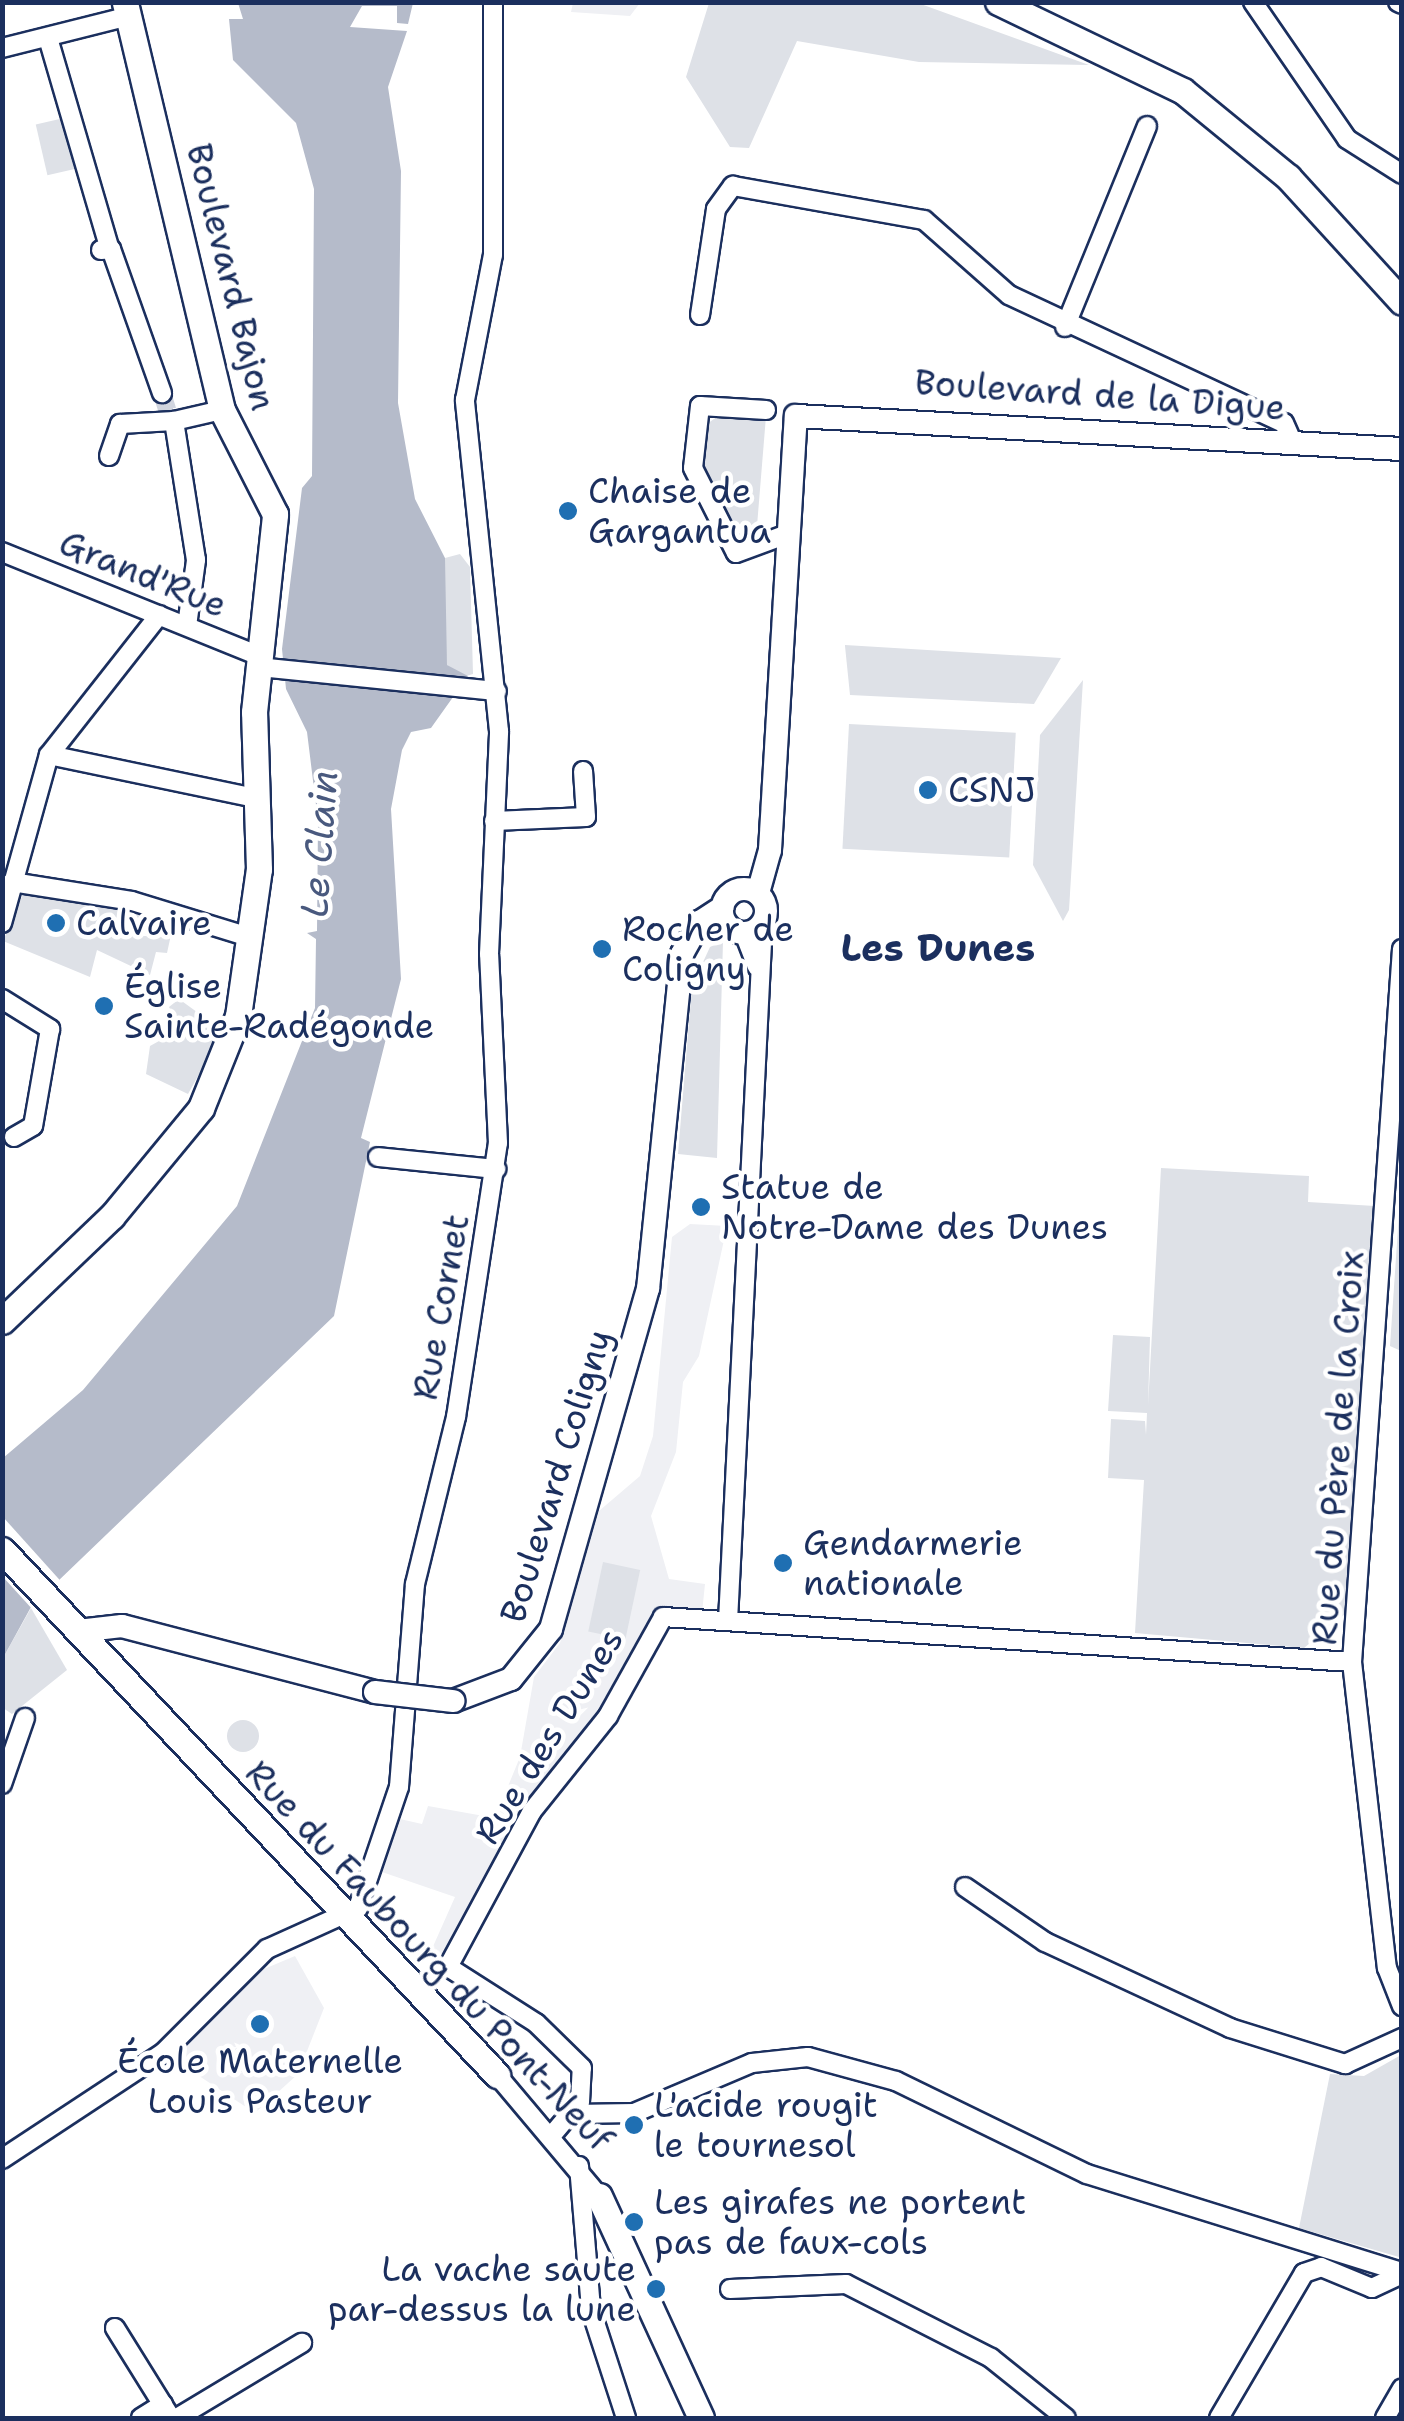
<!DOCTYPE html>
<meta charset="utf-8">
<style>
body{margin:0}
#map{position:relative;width:1404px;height:2421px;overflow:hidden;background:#fff;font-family:"Shantell Sans",sans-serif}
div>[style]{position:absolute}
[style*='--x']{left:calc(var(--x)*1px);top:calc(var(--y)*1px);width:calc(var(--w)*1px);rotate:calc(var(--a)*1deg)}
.built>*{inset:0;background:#eff0f4}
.green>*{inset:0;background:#dee1e7;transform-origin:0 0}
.round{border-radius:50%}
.water>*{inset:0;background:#b5bbca}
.pier>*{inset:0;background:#fff}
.minor-tunnel>*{height:18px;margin-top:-9px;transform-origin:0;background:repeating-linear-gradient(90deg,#d1d5df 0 18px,transparent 0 27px)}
.roads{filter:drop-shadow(2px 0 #1b2f5e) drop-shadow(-2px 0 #1b2f5e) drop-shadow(0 2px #1b2f5e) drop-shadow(0 -2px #1b2f5e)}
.minor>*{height:18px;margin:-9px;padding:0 9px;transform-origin:9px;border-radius:9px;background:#fff}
.tertiary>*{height:22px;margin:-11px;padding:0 11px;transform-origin:11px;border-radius:11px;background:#fff}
.tertiary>.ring{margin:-11px;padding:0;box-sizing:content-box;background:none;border:22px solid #fff;border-radius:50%}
.secondary>*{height:25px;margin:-12.5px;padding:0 12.5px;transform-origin:12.5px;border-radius:12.5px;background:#fff}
.bridges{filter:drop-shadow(2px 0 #1b2f5e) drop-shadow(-2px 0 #1b2f5e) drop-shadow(0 2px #1b2f5e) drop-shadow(0 -2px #1b2f5e)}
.tertiary-bridge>*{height:22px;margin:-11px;padding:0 11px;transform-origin:11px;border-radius:11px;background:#fff}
.dots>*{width:28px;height:28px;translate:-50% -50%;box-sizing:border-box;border:5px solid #fff;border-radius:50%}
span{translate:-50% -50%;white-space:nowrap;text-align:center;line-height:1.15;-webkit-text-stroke:9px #fff;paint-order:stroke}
.street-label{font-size:35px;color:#1b2f5e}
.poi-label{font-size:35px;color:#1b2f5e}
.left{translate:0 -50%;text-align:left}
.right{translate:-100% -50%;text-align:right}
.water-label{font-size:38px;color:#49597e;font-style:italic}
.neighbourhood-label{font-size:38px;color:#1b2f5e;font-weight:700}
.frame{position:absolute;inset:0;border:5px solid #1b2f5e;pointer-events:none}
</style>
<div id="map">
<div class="built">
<i style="clip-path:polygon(573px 3px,573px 2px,640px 3px,630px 16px,571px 12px)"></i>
<i style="clip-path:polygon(690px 1224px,727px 1226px,699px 1356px,683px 1382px,676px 1452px,651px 1516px,669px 1579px,705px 1584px,702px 1613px,660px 1607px,442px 1972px,431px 1951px,455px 1897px,382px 1872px,400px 1819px,422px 1824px,428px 1806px,495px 1818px,520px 1757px,534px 1677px,560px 1643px,599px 1511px,640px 1476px,653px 1436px,672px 1237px)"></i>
<i style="clip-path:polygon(295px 1956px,324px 2008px,298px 2074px,255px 2113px,169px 2056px,264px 1969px)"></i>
</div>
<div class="green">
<i style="clip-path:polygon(709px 3px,918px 3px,1089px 65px,919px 62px,797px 41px,749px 148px,730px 147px,686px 77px)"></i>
<i style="left:64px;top:118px;width:52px;height:29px;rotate:77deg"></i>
<i style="clip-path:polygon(722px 413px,766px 416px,757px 526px,727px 523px,699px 471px,703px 427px)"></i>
<i style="clip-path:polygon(460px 554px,470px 567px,473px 674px,459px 678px,447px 665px,442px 614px,445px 558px)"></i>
<i style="clip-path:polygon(845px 646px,845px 645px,1061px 658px,1034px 704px,850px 695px)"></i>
<i style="clip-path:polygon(1083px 680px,1069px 910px,1063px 921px,1033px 865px,1040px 735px)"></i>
<i style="left:849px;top:724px;width:167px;height:125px;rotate:3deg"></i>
<i style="clip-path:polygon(24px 892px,174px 921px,167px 953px,156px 952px,150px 975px,97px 950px,90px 977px,3px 941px)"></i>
<i style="clip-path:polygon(723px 941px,717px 1158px,678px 1154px,692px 986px,710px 947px)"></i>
<i style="clip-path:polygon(179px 999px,223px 1031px,188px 1094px,146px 1074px,150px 1046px,179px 1030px,169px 1007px)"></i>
<i style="clip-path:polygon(1161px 1168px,1309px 1176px,1308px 1202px,1375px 1206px,1351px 1609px,1304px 1648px,1135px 1633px,1144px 1480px,1108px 1478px,1111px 1419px,1145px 1421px,1146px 1435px,1147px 1413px,1108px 1411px,1113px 1335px,1150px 1337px,1148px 1406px)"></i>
<i style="clip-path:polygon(1401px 1184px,1401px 1351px,1390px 1346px)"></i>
<i style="left:603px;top:1562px;width:38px;height:71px;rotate:12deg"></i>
<i style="clip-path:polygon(31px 1608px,67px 1670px,12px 1714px,3px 1708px,3px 1658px)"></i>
<i class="round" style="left:227px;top:1720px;width:32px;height:32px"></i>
<i style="clip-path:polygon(1401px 2055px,1402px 2252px,1399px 2257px,1299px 2228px,1330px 2074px,1364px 2076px)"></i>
</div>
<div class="water">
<i style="clip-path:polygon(238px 3px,413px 3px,408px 24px,397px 23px,397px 6px,362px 6px,350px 27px,407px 31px,388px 87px,401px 171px,398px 403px,415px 499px,445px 558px,447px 665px,468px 676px,431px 728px,411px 732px,402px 750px,391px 809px,401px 979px,361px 1138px,370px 1142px,334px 1316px,31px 1607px,3px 1658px,3px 1458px,83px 1390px,237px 1206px,315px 1008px,316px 939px,307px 933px,317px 931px,318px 821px,307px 732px,286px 689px,282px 649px,302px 488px,312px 476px,314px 189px,296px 123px,233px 60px,229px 19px,243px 19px)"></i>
</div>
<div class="pier">
<i style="clip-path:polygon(3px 1517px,66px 1587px,34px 1611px,3px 1577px)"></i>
</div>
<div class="minor-tunnel">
<i style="--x:162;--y:393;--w:24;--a:73"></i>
</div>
<div class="roads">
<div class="minor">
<i style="--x:1253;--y:2;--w:166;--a:55.5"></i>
<i style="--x:1347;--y:139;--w:65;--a:32.5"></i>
<i style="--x:1398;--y:2;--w:4;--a:27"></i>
<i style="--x:48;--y:38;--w:218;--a:73.7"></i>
<i style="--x:2;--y:48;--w:131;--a:-14.1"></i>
<i style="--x:101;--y:250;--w:10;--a:-6"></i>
<i style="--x:111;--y:249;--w:153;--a:70.5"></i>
<i style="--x:700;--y:315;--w:107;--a:-81.4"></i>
<i style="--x:716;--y:209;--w:29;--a:-54"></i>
<i style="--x:733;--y:186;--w:194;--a:10.1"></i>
<i style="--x:924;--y:220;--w:113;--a:41.4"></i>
<i style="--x:1009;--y:295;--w:303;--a:25"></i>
<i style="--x:1284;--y:423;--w:22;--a:66"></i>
<i style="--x:1065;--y:327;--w:217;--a:-67.8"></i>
<i style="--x:766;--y:410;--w:66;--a:-176.5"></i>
<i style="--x:700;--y:406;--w:62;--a:96.4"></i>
<i style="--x:693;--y:468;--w:95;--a:63.2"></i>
<i style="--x:736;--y:553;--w:52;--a:-20.2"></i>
<i style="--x:109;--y:456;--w:34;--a:-71"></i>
<i style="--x:120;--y:424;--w:54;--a:-3.2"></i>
<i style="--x:2;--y:552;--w:278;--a:22"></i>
<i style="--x:187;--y:626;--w:67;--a:-82.2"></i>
<i style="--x:196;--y:560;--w:141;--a:-99"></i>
<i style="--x:174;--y:421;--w:49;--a:-12.9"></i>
<i style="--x:259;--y:667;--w:239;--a:5.8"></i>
<i style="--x:49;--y:755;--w:215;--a:11.8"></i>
<i style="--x:494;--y:821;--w:92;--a:-2.5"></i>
<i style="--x:586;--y:817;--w:46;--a:-93.7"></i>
<i style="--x:12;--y:882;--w:121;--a:9"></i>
<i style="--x:132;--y:901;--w:122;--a:17.1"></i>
<i style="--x:2;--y:923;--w:174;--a:-74.4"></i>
<i style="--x:49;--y:755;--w:178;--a:-51.8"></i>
<i style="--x:744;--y:933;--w:36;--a:69"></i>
<i style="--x:1402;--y:949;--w:715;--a:94.01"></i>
<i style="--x:1352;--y:1662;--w:308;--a:83.5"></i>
<i style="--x:1387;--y:1968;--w:41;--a:68.5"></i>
<i style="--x:2;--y:999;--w:57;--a:32"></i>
<i style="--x:50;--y:1029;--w:98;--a:99.9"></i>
<i style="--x:33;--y:1126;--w:22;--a:150"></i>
<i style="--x:378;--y:1157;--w:119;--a:5.8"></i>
<i style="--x:728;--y:1621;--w:699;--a:-87.13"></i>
<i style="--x:2;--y:1784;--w:70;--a:-70.8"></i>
<i style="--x:965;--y:1887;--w:97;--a:34.5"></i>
<i style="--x:1045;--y:1942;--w:204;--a:24.9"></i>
<i style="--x:1230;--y:2028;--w:121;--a:17.4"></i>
<i style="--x:1345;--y:2064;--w:63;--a:-24.5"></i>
<i style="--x:497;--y:2075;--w:158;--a:49.9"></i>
<i style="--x:574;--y:2114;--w:60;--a:-1"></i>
<i style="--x:634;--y:2113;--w:128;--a:-23"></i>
<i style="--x:752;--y:2063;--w:56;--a:-6.1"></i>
<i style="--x:808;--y:2057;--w:91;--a:15.3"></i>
<i style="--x:896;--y:2081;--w:212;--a:26"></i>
<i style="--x:1087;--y:2174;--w:330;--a:17.3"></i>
<i style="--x:552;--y:2135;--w:43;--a:-49.7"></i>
<i style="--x:580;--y:2102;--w:34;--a:-87"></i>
<i style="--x:582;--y:2068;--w:64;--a:-135.6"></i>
<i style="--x:536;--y:2023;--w:104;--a:-147.5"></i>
<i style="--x:448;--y:1967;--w:177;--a:-61.7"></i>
<i style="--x:532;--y:1811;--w:122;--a:-51.3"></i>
<i style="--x:608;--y:1716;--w:113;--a:-60.9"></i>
<i style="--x:663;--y:1617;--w:690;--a:3.74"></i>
<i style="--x:2;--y:2159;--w:194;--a:-33.4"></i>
<i style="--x:164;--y:2052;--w:146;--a:-45"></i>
<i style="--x:267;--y:1949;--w:100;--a:-24.3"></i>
<i style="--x:358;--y:1908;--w:128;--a:-71.3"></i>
<i style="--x:399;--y:1787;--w:204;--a:-85.5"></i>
<i style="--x:415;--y:1584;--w:172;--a:-76.2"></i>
<i style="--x:456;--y:1417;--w:277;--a:-81.3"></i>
<i style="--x:498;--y:1143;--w:189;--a:-92.7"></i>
<i style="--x:489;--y:954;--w:223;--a:-87.4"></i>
<i style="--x:499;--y:731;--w:333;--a:-95.9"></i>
<i style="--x:465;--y:400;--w:148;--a:-79.1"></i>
<i style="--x:493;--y:255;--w:253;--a:-90"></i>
<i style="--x:579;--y:2166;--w:144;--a:85.2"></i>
<i style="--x:591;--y:2310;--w:114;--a:72"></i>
<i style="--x:730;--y:2289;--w:116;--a:-2.5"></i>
<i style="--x:846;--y:2284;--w:163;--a:27"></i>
<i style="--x:991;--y:2358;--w:96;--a:38.7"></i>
<i style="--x:115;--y:2328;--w:106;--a:58.1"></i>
<i style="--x:141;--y:2418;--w:26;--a:-32"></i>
<i style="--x:177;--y:2418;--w:146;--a:-31"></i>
<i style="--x:1219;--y:2418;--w:168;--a:-59.6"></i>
<i style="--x:1304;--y:2273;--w:18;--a:-19"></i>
<i style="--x:1321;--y:2267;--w:55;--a:22.4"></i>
<i style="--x:1372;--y:2288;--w:33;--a:-25"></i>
<i style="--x:1385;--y:2418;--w:34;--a:-60"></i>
</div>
<div class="tertiary">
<i class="ring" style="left:722px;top:889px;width:22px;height:22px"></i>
<i style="--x:758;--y:893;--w:45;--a:-74.4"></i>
<i style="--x:770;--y:850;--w:435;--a:-86.6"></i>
<i style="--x:796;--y:416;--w:607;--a:3.12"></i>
<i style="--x:78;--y:1631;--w:44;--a:-6.5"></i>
<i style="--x:122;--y:1626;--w:261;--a:14.6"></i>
<i style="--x:453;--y:1701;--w:62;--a:-20.8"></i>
<i style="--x:511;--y:1679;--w:64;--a:-51.3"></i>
<i style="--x:551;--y:1629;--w:354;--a:-74.1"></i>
<i style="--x:648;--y:1289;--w:337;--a:-84.2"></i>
<i style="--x:682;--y:954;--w:37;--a:-61"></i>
<i style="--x:700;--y:922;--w:27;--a:-33"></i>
</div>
<div class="secondary">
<i style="--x:998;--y:2;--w:205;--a:25.7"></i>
<i style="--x:1183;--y:91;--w:136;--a:39.3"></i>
<i style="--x:1288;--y:177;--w:169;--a:47.6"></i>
<i style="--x:2;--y:1321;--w:152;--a:-43.7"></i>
<i style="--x:112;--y:1216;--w:140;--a:-50.5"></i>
<i style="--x:201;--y:1108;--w:99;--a:-68.1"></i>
<i style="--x:238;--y:1016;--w:148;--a:-81.9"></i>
<i style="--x:259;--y:869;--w:157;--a:-91.8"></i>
<i style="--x:254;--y:712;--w:199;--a:-83.9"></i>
<i style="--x:275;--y:514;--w:117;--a:-117"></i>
<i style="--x:222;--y:410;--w:419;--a:-103.4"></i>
<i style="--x:2;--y:1550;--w:722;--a:46.68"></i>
<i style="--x:599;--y:2196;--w:244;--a:65.3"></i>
</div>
</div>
<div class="bridges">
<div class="tertiary-bridge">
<i style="--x:375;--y:1692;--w:79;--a:6.6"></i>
</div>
</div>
<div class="dots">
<i style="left:568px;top:511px;background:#1f6fb2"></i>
<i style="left:928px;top:790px;background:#1f6fb2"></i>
<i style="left:56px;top:923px;background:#1f6fb2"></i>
<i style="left:602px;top:949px;background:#1f6fb2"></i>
<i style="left:104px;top:1006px;background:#1f6fb2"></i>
<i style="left:701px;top:1207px;background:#1f6fb2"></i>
<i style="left:783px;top:1563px;background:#1f6fb2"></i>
<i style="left:260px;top:2024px;background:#1f6fb2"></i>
<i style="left:634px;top:2125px;background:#1f6fb2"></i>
<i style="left:634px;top:2222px;background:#1f6fb2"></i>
<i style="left:656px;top:2289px;background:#1f6fb2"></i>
</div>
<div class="street-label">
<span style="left:231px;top:277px;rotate:76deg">Boulevard Bajon</span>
<span style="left:1100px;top:395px;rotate:4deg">Boulevard de la Digue</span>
<span style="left:143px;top:574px;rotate:22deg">Grand'Rue</span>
<span style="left:441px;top:1307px;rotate:-80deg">Rue Cornet</span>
<span style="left:1338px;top:1448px;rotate:-86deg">Rue du Père de la Croix</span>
<span style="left:556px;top:1476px;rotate:-73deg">Boulevard Coligny</span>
<span style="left:549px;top:1736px;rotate:-58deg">Rue des Dunes</span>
<span style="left:429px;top:1956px;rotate:47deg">Rue du Faubourg du Pont-Neuf</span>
</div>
<div class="poi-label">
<span class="left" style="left:588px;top:511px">Chaise de<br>Gargantua</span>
<span class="left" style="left:948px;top:790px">CSNJ</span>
<span class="left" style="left:76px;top:923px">Calvaire</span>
<span class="left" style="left:622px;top:949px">Rocher de<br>Coligny</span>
<span class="left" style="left:124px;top:1006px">Église<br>Sainte-Radégonde</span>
<span class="left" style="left:721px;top:1207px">Statue de<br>Notre-Dame des Dunes</span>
<span class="left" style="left:803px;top:1563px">Gendarmerie<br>nationale</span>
<span style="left:260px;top:2081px">École Maternelle<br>Louis Pasteur</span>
<span class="left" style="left:654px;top:2125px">L'acide rougit<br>le tournesol</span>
<span class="left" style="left:654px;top:2222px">Les girafes ne portent<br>pas de faux-cols</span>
<span class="right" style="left:636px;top:2289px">La vache saute<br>par-dessus la lune</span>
</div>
<div class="water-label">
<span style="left:319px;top:844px;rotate:-86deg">Le Clain</span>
</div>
<div class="neighbourhood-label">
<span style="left:938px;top:948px">Les Dunes</span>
</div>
<div class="frame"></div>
</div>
